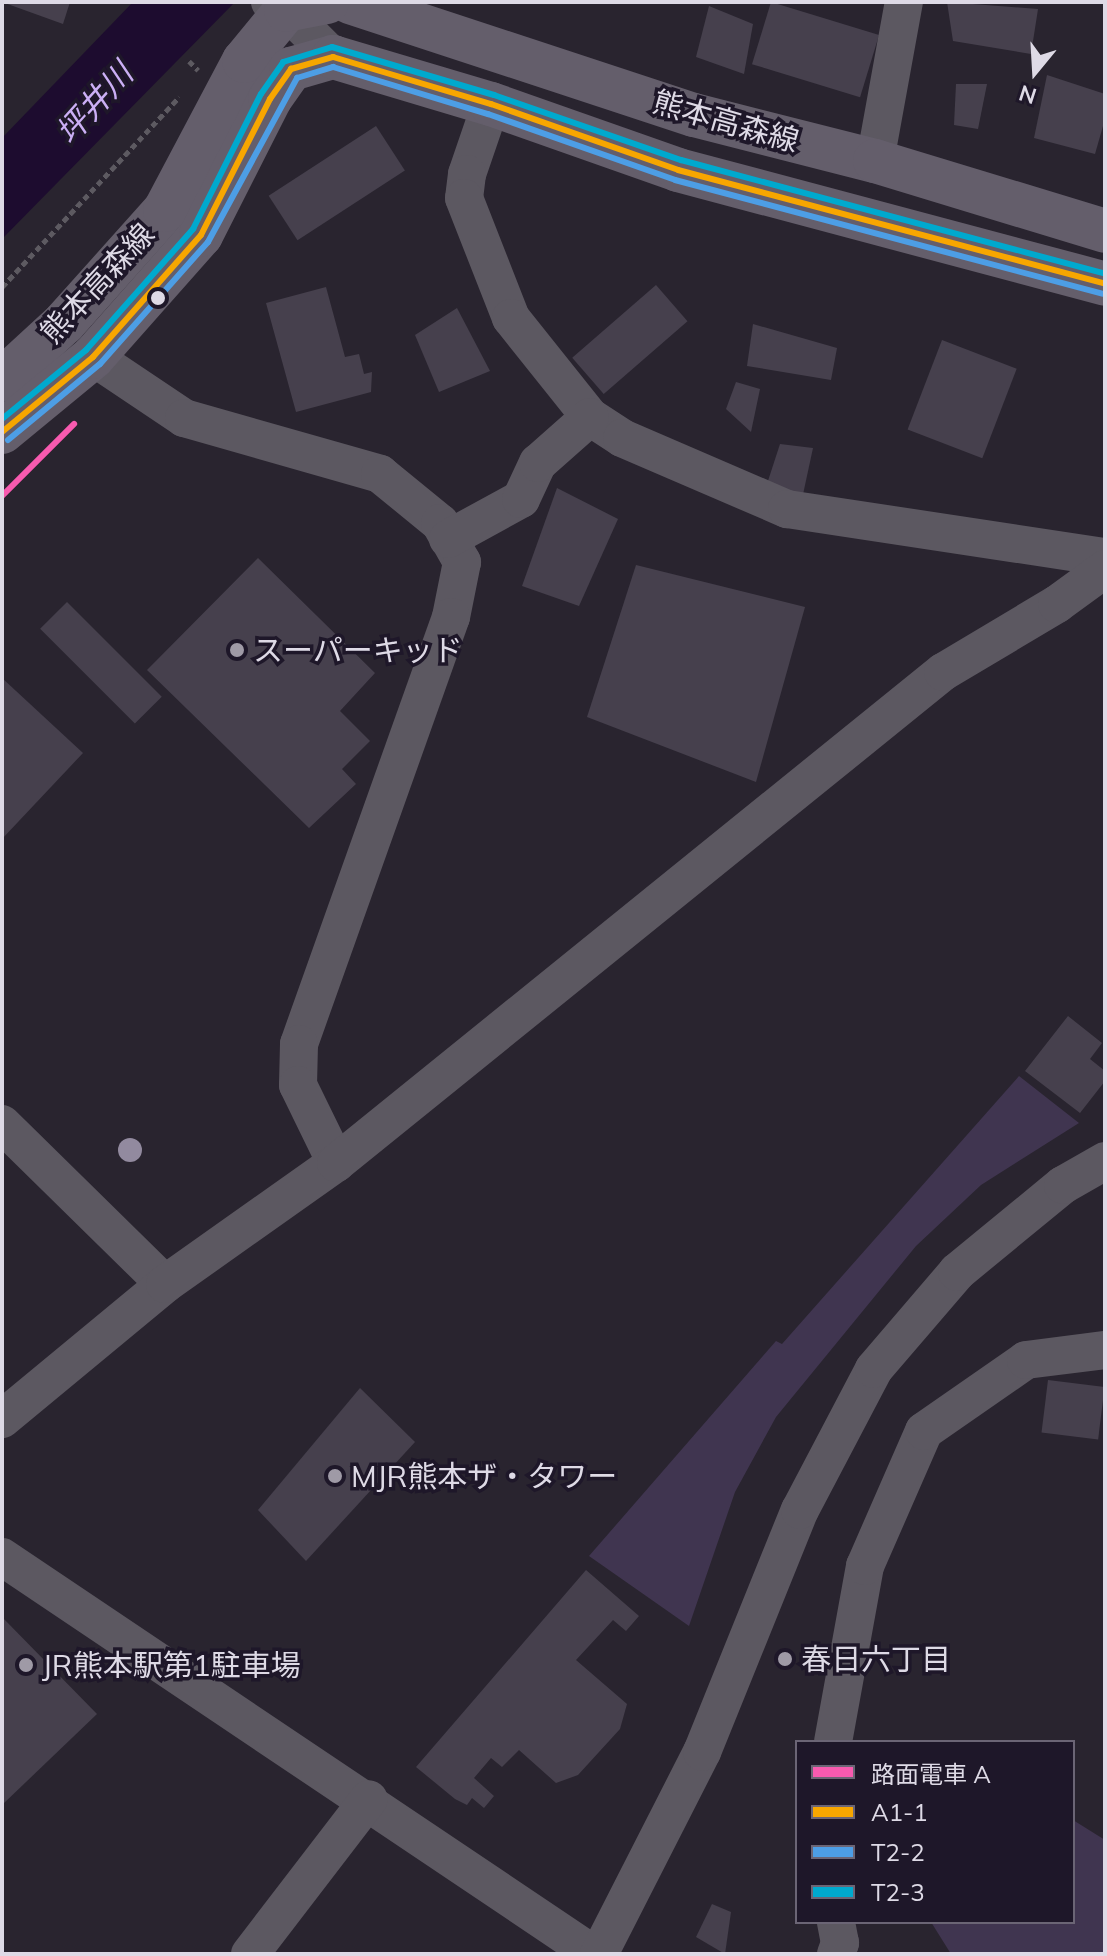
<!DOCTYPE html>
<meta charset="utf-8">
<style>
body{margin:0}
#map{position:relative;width:1107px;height:1956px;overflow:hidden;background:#29242f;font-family:Mulish,"Noto Sans JP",sans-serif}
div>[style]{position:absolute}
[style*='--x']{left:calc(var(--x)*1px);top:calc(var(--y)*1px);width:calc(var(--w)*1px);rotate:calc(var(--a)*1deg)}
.green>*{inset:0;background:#403550}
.water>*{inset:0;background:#1d0c2f}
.building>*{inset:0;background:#46404d;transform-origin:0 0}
.path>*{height:5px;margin-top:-2.5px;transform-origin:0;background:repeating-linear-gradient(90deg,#5d5a61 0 6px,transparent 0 10px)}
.minor>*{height:38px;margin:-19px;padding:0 19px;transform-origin:19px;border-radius:19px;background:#5c5861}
.major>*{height:44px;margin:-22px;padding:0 22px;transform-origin:22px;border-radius:22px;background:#645e6b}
.bus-1>*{height:6px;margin:-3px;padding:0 3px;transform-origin:3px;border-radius:3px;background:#f7a600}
.bus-2>*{height:6px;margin:-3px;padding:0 3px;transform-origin:3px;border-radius:3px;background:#4d9ee5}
.bus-3>*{height:6px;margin:-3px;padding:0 3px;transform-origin:3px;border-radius:3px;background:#00a9ce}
.tram-1>*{height:6px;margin:-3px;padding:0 3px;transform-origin:3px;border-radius:3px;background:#f75aaf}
.trees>*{width:24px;height:24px;margin:-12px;border-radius:50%;background:#928a9f}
.dots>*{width:22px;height:22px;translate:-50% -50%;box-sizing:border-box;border:4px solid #1e1729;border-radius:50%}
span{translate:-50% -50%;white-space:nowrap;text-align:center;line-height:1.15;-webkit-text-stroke:7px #1e1729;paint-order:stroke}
.street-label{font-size:30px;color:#dedae6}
.poi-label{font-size:30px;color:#dedae6}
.left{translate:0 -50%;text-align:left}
.water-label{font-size:32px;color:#cbaff5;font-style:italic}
.frame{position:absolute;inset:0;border:4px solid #dedae6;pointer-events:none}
.legend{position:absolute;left:795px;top:1740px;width:280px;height:184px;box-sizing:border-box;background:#1e1729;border:2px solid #6b6575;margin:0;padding:10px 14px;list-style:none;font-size:24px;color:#dedae6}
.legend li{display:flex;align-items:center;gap:16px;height:40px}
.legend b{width:40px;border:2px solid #6b6575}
.north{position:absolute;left:995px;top:32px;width:80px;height:80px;-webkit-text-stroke:6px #1e1729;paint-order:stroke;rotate:198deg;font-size:22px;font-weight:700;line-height:32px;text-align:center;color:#dedae6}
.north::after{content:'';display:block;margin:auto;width:28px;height:36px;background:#dedae6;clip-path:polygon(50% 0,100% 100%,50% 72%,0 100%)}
</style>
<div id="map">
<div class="green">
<i style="clip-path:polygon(1019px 1076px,1079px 1123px,981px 1185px,916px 1246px,776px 1417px,735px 1492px,689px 1626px,589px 1556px,776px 1341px,782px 1344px)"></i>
<i style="clip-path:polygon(1073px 1820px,1105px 1840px,1105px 1954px,951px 1954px,931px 1922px,1073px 1922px)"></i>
</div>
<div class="water">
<i style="clip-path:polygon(133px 2px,235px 2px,2px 239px,2px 138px)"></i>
</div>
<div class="building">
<i style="clip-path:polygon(2px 2px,70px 2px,63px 24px)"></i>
<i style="left:771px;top:2px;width:113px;height:65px;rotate:17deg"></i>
<i style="clip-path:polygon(947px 2px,1038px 9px,1031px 54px,953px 41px)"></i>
<i style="clip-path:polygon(709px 6px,753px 24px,744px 74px,696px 57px)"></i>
<i style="clip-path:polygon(1047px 75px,1105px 94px,1105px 119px,1095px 154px,1034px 138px)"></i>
<i style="clip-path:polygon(956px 84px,987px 84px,978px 129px,954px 125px)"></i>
<i style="left:376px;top:126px;width:53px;height:128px;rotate:57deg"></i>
<i style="left:656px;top:285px;width:48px;height:111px;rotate:49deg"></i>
<i style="clip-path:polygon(326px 287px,345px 357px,359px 354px,364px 374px,372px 372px,371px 392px,296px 412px,266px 303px)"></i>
<i style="clip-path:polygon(457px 308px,490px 371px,439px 392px,415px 335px)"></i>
<i style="clip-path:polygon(753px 324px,837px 348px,831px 380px,747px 366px)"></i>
<i style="left:942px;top:340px;width:80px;height:96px;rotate:21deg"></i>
<i style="clip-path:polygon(736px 382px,760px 389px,751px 432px,726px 409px)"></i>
<i style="clip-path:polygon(780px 444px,813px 448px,802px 499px,766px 487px)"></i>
<i style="clip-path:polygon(557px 488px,618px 519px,579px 606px,522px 586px)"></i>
<i style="clip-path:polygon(258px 558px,375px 673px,340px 711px,370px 741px,342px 769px,356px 784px,309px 828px,147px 670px)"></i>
<i style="clip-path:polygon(636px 565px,805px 607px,756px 782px,587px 717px)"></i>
<i style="left:67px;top:602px;width:134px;height:38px;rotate:45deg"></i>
<i style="clip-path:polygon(2px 678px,83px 753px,2px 839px)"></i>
<i style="clip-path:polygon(1068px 1016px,1102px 1043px,1090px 1059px,1105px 1071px,1105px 1081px,1080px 1113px,1025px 1071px)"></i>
<i style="left:1048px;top:1380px;width:57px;height:53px;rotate:7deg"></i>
<i style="clip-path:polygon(360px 1388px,415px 1442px,306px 1561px,258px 1510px)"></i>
<i style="clip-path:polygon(586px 1570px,639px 1616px,626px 1631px,613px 1620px,576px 1660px,627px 1704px,620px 1729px,578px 1775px,556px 1783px,519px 1750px,502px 1767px,491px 1758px,474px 1778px,494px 1796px,484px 1808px,472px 1798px,467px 1805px,455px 1799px,416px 1767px)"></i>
<i style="clip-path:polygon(2px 1617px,97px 1714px,2px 1805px)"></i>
<i style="clip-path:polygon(712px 1904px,731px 1912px,725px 1954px,696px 1937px)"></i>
</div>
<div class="path">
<i style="--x:189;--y:61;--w:13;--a:45"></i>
<i style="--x:2;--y:287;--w:260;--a:-47"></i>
</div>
<div class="minor">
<i style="--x:270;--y:2;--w:18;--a:27"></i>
<i style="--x:286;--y:10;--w:66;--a:45"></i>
<i style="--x:491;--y:104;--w:74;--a:108.9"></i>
<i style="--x:467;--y:174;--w:24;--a:97"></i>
<i style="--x:464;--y:198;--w:129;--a:68.6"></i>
<i style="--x:511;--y:318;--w:127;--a:51.4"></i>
<i style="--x:590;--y:417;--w:38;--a:33"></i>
<i style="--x:622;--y:438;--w:180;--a:23.3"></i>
<i style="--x:787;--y:509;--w:322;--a:8.6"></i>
<i style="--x:875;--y:161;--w:162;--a:-79.7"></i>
<i style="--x:93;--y:357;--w:110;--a:33.8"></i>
<i style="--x:184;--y:418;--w:204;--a:15.9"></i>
<i style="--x:380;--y:474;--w:77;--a:39.2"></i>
<i style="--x:440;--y:523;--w:45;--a:60.6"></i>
<i style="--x:462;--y:562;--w:56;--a:101.3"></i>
<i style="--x:451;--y:617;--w:453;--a:109.6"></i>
<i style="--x:299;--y:1044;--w:41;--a:91.4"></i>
<i style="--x:298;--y:1085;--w:87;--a:64"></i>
<i style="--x:448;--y:539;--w:83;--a:-28.7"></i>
<i style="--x:521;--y:499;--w:40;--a:-65"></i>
<i style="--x:538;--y:463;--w:69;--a:-41.5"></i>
<i style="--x:2;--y:1124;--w:228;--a:44.5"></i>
<i style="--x:2;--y:1419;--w:212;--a:-39.6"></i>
<i style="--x:165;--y:1284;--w:209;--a:-35.3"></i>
<i style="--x:336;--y:1163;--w:781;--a:-38.97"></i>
<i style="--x:943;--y:672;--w:133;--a:-30.8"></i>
<i style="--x:1057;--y:604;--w:59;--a:-36.1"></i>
<i style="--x:2;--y:1557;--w:712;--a:33.89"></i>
<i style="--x:833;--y:1742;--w:179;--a:-79.7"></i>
<i style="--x:865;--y:1566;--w:147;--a:-66.4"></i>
<i style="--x:924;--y:1431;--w:124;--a:-34.8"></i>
<i style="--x:1026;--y:1360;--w:80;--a:-7.2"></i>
<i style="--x:250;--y:1954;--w:195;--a:-52.5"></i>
<i style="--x:599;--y:1954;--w:227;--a:-63"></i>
<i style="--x:702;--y:1752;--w:261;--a:-68"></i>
<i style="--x:800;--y:1510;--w:159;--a:-62.3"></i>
<i style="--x:874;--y:1369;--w:128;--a:-49.4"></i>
<i style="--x:957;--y:1272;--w:137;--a:-39.4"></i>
<i style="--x:1063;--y:1185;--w:48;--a:-29.7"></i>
<i style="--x:836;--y:1954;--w:12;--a:-70"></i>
<i style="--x:840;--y:1943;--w:21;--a:-101"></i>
</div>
<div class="major">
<i style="--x:350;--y:2;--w:362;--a:18.2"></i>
<i style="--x:694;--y:115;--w:187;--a:14.3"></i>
<i style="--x:875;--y:161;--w:240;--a:16.9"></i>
<i style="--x:2;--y:380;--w:84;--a:-42.6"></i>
<i style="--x:64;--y:323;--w:152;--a:-48.2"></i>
<i style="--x:165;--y:210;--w:169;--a:-62.1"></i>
<i style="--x:244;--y:61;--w:66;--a:-50.5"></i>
<i style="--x:286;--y:10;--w:42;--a:-11"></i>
<i style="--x:2;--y:432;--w:118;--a:-39.5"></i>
<i style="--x:93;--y:357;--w:163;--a:-48.5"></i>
<i style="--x:201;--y:235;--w:153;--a:-63.1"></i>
<i style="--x:270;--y:99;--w:37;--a:-55"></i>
<i style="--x:291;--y:69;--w:44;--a:-15.9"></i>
<i style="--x:333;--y:57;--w:165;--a:16.6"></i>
<i style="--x:491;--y:104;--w:198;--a:19.4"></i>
<i style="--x:678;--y:170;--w:442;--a:14.9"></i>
</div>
<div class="bus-1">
<i style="--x:2;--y:432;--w:118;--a:-39.5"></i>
<i style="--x:93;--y:357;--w:163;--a:-48.5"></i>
<i style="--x:201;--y:235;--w:153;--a:-63.1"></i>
<i style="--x:270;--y:99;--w:37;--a:-55"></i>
<i style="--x:291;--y:69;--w:44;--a:-15.9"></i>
<i style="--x:333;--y:57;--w:165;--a:16.6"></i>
<i style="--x:491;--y:104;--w:198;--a:19.4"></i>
<i style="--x:678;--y:170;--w:442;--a:14.9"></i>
</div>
<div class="bus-2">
<i style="--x:8;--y:440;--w:119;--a:-39.6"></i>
<i style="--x:100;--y:364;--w:163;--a:-48.5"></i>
<i style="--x:208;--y:242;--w:187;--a:-61.5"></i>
<i style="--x:297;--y:78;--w:38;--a:-17"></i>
<i style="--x:333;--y:67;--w:162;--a:16.9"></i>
<i style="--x:488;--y:114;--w:198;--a:19.4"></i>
<i style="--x:675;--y:180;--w:442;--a:14.9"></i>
</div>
<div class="bus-3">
<i style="--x:2;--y:419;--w:109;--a:-39.4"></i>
<i style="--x:86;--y:350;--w:162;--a:-48.5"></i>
<i style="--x:193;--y:229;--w:151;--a:-63.3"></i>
<i style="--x:261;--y:94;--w:39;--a:-55"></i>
<i style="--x:283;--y:62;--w:51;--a:-17"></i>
<i style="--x:332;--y:47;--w:169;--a:16.5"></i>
<i style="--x:494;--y:95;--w:198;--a:19.2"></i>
<i style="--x:681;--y:160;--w:439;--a:15"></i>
</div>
<div class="tram-1">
<i style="--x:2;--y:496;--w:102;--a:-45"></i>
</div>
<div class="trees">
<i style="left:130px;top:1150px"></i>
</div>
<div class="dots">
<i style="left:158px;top:298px;background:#dedae6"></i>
<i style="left:237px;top:650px;background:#9f9aa6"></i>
<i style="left:335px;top:1476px;background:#9f9aa6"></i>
<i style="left:785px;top:1659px;background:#9f9aa6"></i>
<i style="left:26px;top:1665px;background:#9f9aa6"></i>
</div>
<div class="street-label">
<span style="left:726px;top:121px;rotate:16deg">熊本高森線</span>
<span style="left:97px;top:283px;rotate:-47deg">熊本高森線</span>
</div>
<div class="poi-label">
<span class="left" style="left:253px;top:650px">スーパーキッド</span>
<span class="left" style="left:351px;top:1476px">MJR熊本ザ・タワー</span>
<span class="left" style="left:801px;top:1659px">春日六丁目</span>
<span class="left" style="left:42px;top:1665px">JR熊本駅第1駐車場</span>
</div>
<div class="water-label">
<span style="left:94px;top:103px;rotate:-48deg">坪井川</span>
</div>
<div class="frame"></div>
<ul class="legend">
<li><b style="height:10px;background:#f75aaf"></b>路面電車 A</li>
<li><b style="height:10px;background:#f7a600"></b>A1-1</li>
<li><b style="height:10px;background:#4d9ee5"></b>T2-2</li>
<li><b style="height:10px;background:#00a9ce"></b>T2-3</li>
</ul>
<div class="north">N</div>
</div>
